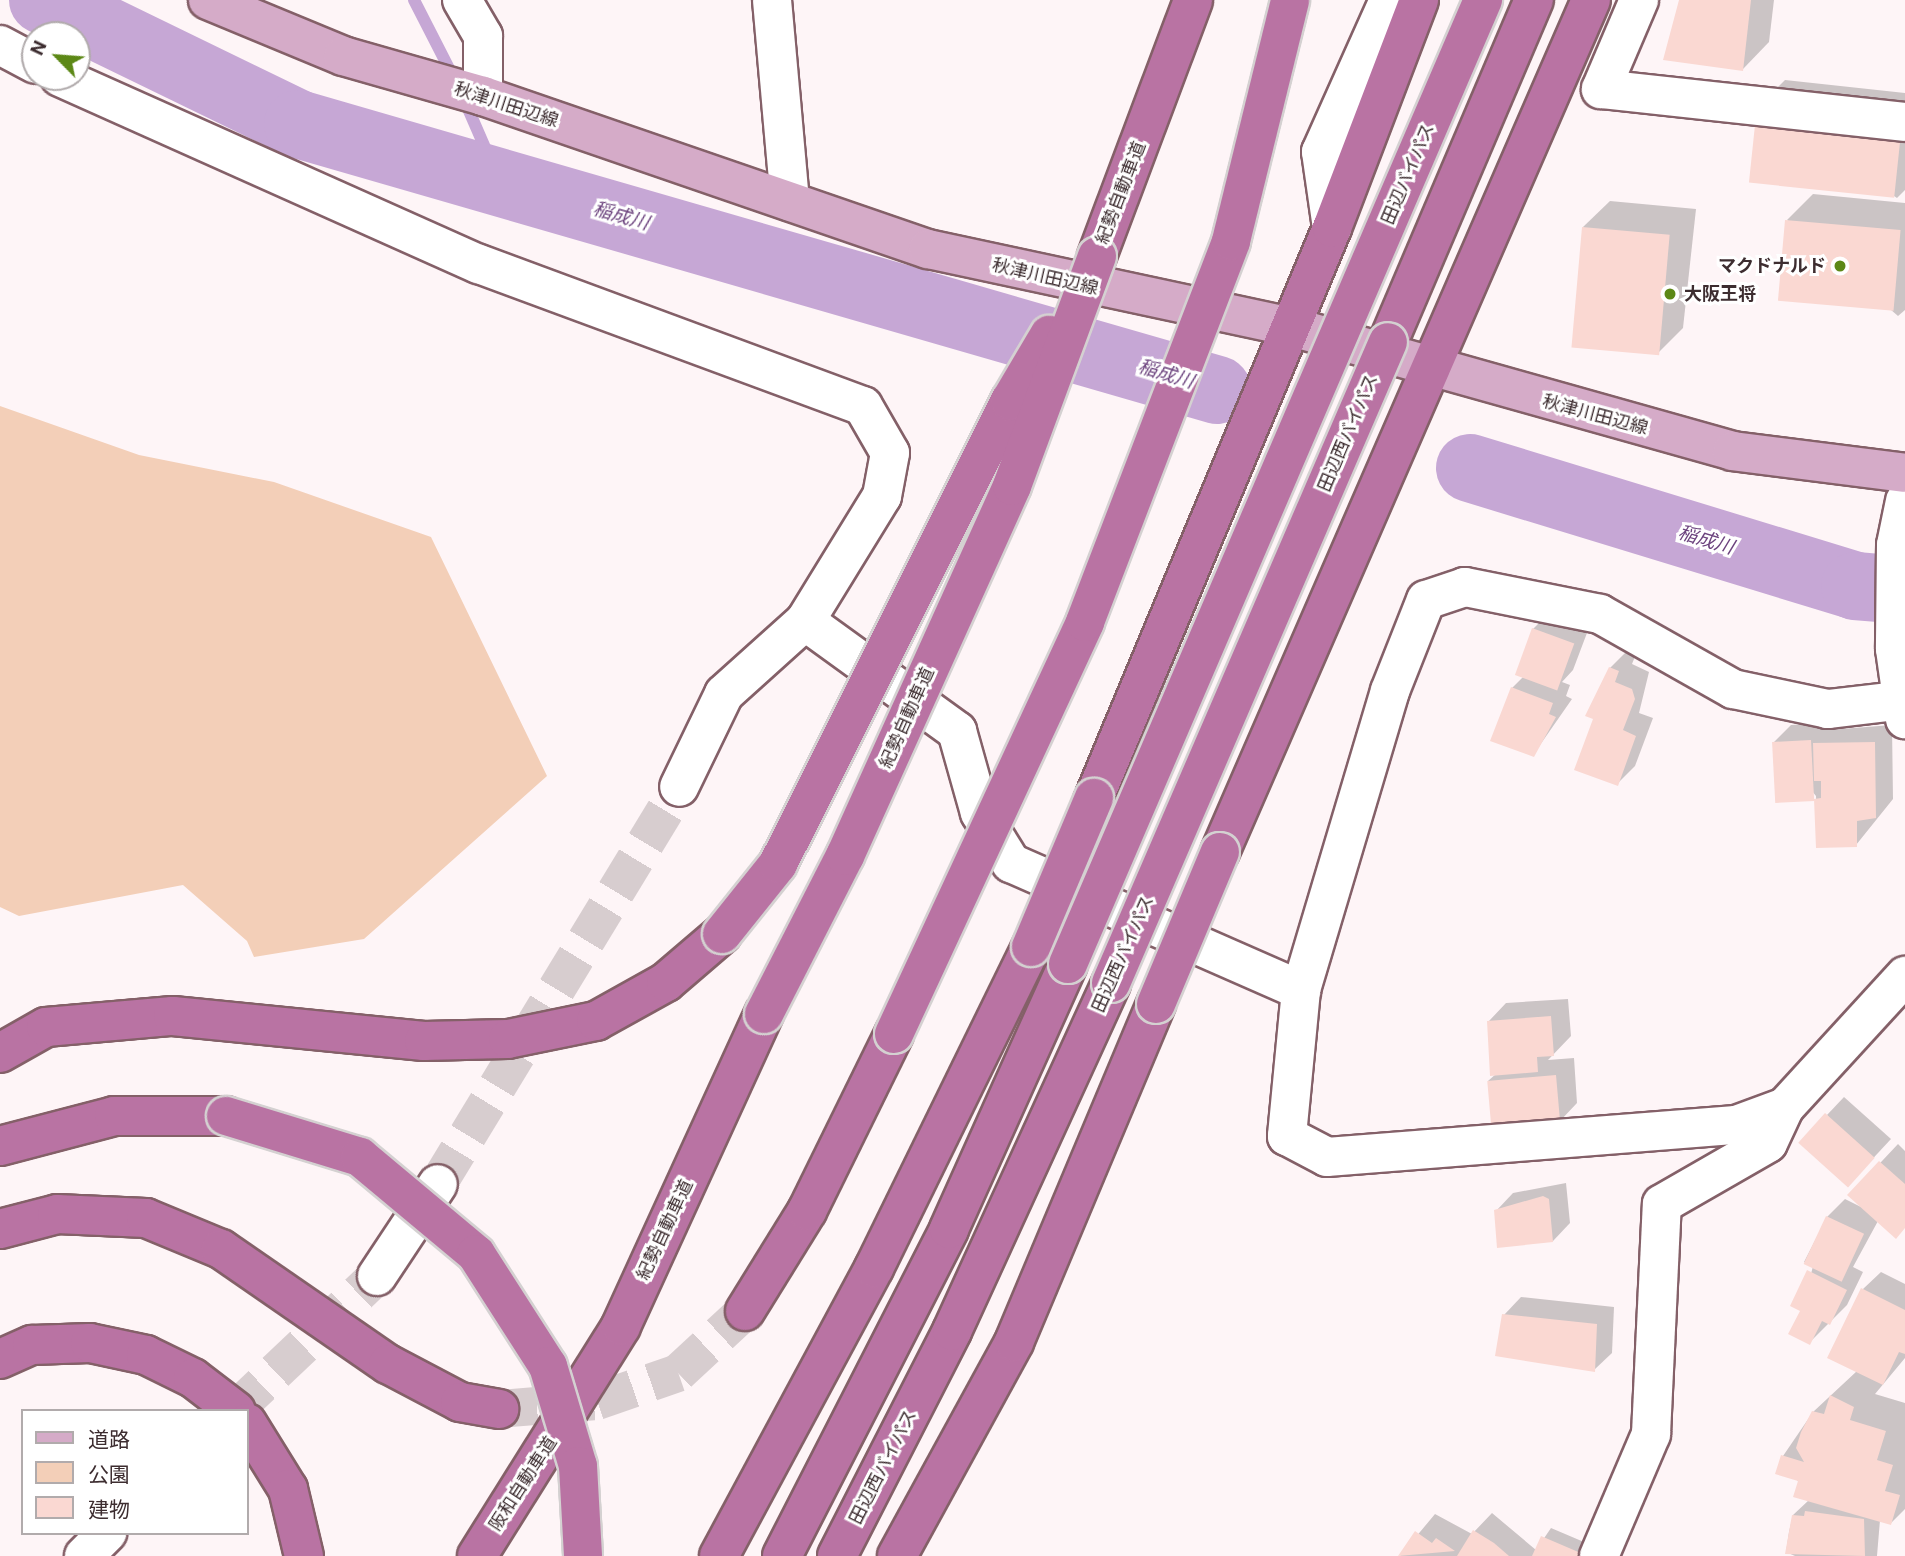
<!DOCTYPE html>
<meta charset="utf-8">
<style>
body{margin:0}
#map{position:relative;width:1905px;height:1556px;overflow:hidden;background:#fef5f7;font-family:Roboto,"Noto Sans JP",sans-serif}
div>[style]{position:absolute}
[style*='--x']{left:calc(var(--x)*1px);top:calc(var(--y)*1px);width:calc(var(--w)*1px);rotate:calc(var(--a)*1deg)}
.green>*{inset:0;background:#f3cfb8}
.shadow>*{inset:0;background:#0003}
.stream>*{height:12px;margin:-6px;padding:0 6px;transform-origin:6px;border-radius:6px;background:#c6a7d5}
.river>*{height:68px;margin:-34px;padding:0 34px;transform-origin:34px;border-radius:34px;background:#c6a7d5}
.building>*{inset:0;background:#fad8d2;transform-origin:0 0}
.minor-tunnel>*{height:38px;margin-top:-19px;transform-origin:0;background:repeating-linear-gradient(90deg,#d7cdcf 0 38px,transparent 0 57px)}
.highway-tunnel>*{height:38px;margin-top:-19px;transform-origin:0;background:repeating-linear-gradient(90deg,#d7cdcf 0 38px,transparent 0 57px)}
.roads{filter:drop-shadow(2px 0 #846068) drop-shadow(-2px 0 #846068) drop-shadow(0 2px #846068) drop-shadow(0 -2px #846068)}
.minor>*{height:38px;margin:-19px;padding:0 19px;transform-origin:19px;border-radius:19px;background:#fff}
.major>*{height:38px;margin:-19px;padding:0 19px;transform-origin:19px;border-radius:19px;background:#d5abc8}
.highway>*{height:38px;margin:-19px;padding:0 19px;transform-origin:19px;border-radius:19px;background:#b973a3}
.bridges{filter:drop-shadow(2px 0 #d4d1d1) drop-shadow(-2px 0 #d4d1d1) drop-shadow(0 2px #d4d1d1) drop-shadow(0 -2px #d4d1d1)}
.highway-bridge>*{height:38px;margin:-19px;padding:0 19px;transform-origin:19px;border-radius:19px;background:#b973a3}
.dots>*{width:19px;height:19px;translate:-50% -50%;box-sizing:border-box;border:4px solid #fff;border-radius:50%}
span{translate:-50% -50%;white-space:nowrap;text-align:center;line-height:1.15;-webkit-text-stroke:6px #fff;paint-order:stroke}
.street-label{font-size:18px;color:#3d2d30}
.poi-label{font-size:18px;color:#3d2d30;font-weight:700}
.right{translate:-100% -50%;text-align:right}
.left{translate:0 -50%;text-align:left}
.water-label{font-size:19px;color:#6c437e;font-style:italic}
.legend{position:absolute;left:21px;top:1409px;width:228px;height:126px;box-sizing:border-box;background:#fff;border:2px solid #b1abac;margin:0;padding:9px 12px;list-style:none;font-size:21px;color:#3d2d30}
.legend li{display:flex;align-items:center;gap:14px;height:35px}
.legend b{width:35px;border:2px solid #b1abac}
.north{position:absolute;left:21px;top:21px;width:70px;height:70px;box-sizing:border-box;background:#fff;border:2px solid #b1abac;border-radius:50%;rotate:295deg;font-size:19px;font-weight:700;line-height:28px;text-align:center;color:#3d2d30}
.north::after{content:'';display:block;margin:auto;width:24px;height:32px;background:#5c8816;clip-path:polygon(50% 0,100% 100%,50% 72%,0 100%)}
</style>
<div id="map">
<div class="green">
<i style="clip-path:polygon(0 406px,139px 455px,274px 482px,431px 537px,547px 776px,364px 939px,254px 957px,247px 941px,183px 885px,19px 916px,0 907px)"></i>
</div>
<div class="shadow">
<i style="clip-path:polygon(1680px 0,1774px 0,1769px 42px,1743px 69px)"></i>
<i style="clip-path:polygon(1785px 80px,1905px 93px,1905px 190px,1897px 198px,1758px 107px)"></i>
<i style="clip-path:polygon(1813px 194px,1905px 203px,1905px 310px,1898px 316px,1787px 220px)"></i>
<i style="clip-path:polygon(1610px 201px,1696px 209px,1683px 328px,1656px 355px,1583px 227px)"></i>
<i style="clip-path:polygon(1551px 611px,1590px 625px,1573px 670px,1562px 682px,1570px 685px,1566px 696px,1572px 699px,1533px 755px,1512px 688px,1524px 676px,1533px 629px)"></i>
<i style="clip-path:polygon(1628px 650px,1636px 654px,1632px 664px,1649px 672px,1639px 713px,1653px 718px,1635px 766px,1617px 784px,1610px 668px)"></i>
<i style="clip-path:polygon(1828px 723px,1828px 730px,1892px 725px,1893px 799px,1856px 845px,1817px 847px,1816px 796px,1773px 743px,1791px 725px)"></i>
<i style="clip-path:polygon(1568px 999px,1571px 1036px,1548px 1060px,1574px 1058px,1577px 1103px,1560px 1121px,1488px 1081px,1497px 1073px,1489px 1021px,1506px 1003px)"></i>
<i style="clip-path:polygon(1844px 1097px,1891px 1139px,1865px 1167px,1827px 1115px)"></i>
<i style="clip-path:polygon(1898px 1144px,1905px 1151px,1905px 1227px,1878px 1221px,1853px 1267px,1863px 1272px,1847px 1305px,1810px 1342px,1802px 1310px,1813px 1266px,1804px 1262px,1827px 1217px,1845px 1199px,1861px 1207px,1850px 1195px)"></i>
<i style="clip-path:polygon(1566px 1183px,1570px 1223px,1553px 1241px,1496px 1211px,1513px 1193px)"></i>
<i style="clip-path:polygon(1881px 1272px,1905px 1284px,1905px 1358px,1875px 1394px,1905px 1403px,1905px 1509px,1891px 1523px,1880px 1520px,1877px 1556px,1795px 1556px,1786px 1552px,1789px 1532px,1793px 1515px,1809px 1500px,1783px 1456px,1813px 1412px,1857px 1371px,1863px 1289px)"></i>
<i style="clip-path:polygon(1521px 1297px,1614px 1307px,1612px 1353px,1594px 1370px,1504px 1315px)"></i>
<i style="clip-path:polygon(1492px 1513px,1536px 1550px,1551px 1528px,1591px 1545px,1586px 1556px,1400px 1556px,1435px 1514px,1472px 1534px)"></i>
</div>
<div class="stream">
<i style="--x:414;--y:0;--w:90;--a:62.9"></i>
<i style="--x:463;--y:97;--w:93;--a:66.5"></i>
</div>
<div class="river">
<i style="--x:43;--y:0;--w:284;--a:25.9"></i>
<i style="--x:298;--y:124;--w:957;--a:16.14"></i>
<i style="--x:1470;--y:468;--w:403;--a:17"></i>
<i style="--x:1855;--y:586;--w:50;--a:4.6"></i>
</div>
<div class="building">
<i style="clip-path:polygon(1679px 0,1751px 0,1743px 71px,1663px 60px)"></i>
<i style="left:1757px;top:106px;width:146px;height:77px;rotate:6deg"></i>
<i style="left:1785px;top:220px;width:116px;height:81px;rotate:5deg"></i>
<i style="left:1582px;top:227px;width:88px;height:121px;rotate:5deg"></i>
<i style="left:1532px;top:628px;width:45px;height:50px;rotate:20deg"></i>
<i style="clip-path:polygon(1609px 667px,1619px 671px,1615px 682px,1632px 689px,1635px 699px,1623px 730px,1636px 736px,1618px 786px,1574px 770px,1593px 719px,1585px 716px)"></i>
<i style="clip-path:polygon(1511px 687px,1553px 703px,1549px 714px,1556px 717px,1534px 757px,1490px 741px)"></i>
<i style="left:1811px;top:740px;width:61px;height:39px;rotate:87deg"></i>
<i style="clip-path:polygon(1875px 742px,1876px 818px,1857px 821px,1857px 847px,1816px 848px,1814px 799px,1821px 798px,1821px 781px,1814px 781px,1813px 743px)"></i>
<i style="clip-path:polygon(1551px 1016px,1554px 1056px,1537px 1057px,1538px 1072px,1490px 1076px,1487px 1021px)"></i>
<i style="left:1556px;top:1075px;width:48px;height:69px;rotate:85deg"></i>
<i style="left:1825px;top:1113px;width:67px;height:40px;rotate:42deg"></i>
<i style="clip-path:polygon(1879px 1161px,1905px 1184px,1905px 1228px,1896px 1239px,1847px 1195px)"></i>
<i style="clip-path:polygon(1543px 1196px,1549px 1199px,1553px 1242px,1497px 1248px,1494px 1210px)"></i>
<i style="left:1826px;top:1216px;width:42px;height:53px;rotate:25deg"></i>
<i style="clip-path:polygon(1807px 1270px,1847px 1290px,1830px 1325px,1822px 1321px,1810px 1345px,1788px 1334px,1800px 1311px,1790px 1306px)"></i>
<i style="clip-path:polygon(1861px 1288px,1905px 1310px,1905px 1354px,1899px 1352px,1883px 1385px,1827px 1358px)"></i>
<i style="clip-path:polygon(1502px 1314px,1597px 1324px,1595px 1372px,1495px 1356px)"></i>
<i style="clip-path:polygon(1830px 1395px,1854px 1407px,1850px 1420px,1886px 1431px,1877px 1460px,1893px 1465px,1885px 1491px,1900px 1495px,1891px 1525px,1793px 1497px,1798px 1481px,1775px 1474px,1781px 1455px,1804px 1462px,1796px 1448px,1801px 1432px,1812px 1411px,1824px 1414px)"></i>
<i style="clip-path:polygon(1805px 1511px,1864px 1519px,1865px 1556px,1785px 1554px,1792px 1515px,1804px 1516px)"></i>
<i style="clip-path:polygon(1473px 1530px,1494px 1543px,1509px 1556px,1457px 1556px)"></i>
<i style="clip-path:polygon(1415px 1531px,1432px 1543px,1436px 1538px,1455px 1551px,1398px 1556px)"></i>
<i style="clip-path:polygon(1541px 1536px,1583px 1554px,1583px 1556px,1532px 1556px)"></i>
</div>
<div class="minor-tunnel">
<i style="--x:438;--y:1184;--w:464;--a:-58.7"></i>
<i style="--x:234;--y:1411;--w:197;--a:-43.4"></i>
</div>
<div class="highway-tunnel">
<i style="--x:499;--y:1409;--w:98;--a:-4.7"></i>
<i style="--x:597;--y:1401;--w:86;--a:-19.1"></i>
<i style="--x:678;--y:1373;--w:91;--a:-42.8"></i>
</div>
<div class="roads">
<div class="minor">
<i style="--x:462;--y:0;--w:42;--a:59.7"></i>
<i style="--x:483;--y:36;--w:60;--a:90"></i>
<i style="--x:772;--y:0;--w:202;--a:84.9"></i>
<i style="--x:1639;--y:0;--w:97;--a:113.1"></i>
<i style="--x:1601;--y:89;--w:306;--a:6.2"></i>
<i style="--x:0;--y:45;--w:40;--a:28"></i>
<i style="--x:60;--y:77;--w:459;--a:24.1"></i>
<i style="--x:479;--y:264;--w:409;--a:20.3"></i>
<i style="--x:863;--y:406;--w:54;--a:60.1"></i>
<i style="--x:890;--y:453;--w:44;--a:100.5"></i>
<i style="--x:882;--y:496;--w:147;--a:121.6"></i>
<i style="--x:805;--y:621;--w:109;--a:138"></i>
<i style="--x:724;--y:694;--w:103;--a:115.8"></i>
<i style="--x:1332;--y:228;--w:77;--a:-98.2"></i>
<i style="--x:1321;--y:152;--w:167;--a:-65.9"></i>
<i style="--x:1905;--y:501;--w:45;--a:101.6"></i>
<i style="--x:1896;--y:545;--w:104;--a:90.6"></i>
<i style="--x:1895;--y:649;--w:71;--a:81.9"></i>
<i style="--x:805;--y:621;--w:188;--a:35.9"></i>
<i style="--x:957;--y:731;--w:85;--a:74.3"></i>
<i style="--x:980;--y:813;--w:59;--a:58.2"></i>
<i style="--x:1011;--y:863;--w:317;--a:23.7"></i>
<i style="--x:1905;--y:700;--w:78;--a:173.3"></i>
<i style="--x:1828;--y:709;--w:97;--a:-168.1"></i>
<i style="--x:1733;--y:689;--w:153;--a:-150.6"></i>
<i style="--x:1600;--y:614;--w:138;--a:-168.7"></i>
<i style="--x:1465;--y:587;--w:41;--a:161.6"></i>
<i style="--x:1426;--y:600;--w:98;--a:111.6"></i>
<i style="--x:1390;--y:691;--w:312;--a:106.6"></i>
<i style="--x:1301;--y:990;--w:147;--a:95.5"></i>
<i style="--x:1287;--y:1136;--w:45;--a:27.7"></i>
<i style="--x:1327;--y:1157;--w:410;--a:-4.5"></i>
<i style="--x:1736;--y:1125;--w:52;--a:-20.2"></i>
<i style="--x:1785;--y:1107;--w:178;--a:-47.5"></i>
<i style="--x:377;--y:1276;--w:110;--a:-56.5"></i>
<i style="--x:84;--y:1556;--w:33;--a:-45"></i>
<i style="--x:1599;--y:1556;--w:133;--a:-66.9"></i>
<i style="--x:1651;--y:1434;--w:230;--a:-87.3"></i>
<i style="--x:1662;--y:1204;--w:122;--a:-29.9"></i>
<i style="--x:1768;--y:1143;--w:40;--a:-65"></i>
</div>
<div class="major">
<i style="--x:208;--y:0;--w:146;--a:22.5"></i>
<i style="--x:343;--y:56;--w:146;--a:15.9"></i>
<i style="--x:483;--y:96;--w:471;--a:19"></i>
<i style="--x:928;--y:249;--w:372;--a:12.1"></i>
<i style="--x:1292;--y:327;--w:457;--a:15.7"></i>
<i style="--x:1732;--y:451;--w:174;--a:7.2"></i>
</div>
<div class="highway">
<i style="--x:1097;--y:256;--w:273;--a:-69.4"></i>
<i style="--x:1388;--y:342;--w:372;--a:-66.9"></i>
<i style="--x:1094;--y:798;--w:618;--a:-67.34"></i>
<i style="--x:1332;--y:228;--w:244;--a:-69.1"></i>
<i style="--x:1220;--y:852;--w:929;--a:-66.47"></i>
<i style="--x:0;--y:1053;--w:53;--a:-29.5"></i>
<i style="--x:46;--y:1027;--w:127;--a:-5"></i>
<i style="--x:173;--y:1016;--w:252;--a:5.7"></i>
<i style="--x:424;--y:1041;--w:84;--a:-1.4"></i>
<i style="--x:508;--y:1039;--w:90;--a:-11.6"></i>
<i style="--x:596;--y:1021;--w:80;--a:-29.1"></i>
<i style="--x:666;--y:982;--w:74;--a:-40.6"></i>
<i style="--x:0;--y:1146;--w:118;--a:-14.7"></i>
<i style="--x:114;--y:1116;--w:112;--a:0"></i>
<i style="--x:0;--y:1229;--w:59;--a:-14.7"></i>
<i style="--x:57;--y:1214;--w:89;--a:2.6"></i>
<i style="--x:146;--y:1218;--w:81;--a:22.5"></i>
<i style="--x:221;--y:1249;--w:203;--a:34.6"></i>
<i style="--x:388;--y:1364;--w:81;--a:27.8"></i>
<i style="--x:460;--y:1402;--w:40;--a:10"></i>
<i style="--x:745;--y:1311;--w:118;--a:-58.2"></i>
<i style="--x:807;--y:1211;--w:197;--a:-63.8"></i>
<i style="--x:0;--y:1359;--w:35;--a:-24"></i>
<i style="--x:32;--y:1345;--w:58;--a:-2"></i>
<i style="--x:90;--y:1343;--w:57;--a:12.1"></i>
<i style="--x:146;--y:1355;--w:52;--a:26.1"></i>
<i style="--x:193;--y:1378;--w:54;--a:37.5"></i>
<i style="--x:247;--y:1423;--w:78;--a:58.2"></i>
<i style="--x:288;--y:1489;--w:69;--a:76.6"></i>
<i style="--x:477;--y:1556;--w:271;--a:-57.9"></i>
<i style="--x:621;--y:1326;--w:343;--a:-65.4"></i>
<i style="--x:719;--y:1556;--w:327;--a:-61.7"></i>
<i style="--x:874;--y:1268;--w:357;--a:-63.9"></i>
<i style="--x:782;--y:1556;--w:367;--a:-62.9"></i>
<i style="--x:949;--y:1229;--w:290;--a:-65.8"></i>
<i style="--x:837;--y:1556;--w:253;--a:-62.9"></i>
<i style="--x:952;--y:1331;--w:383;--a:-65.4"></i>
<i style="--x:897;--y:1556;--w:244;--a:-61.3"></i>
<i style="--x:1014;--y:1342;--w:367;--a:-67.2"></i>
</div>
</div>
<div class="bridges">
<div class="highway-bridge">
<i style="--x:722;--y:934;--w:90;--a:-51.3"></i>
<i style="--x:778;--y:864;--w:518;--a:-63.39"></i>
<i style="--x:1010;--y:401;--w:77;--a:-59.4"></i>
<i style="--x:1031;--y:947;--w:162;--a:-67.1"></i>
<i style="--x:1068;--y:964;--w:1050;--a:-66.71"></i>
<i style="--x:1111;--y:983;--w:698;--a:-66.63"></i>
<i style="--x:1156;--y:1004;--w:165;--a:-67.2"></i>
<i style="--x:764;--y:1014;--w:178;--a:-62.9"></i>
<i style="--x:845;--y:856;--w:406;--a:-65.7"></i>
<i style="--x:1012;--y:486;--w:245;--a:-69.7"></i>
<i style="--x:894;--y:1034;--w:454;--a:-65.1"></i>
<i style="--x:1085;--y:622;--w:408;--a:-69"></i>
<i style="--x:1231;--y:241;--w:248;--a:-76.2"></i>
<i style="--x:226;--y:1116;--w:140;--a:17"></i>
<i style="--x:360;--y:1157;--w:151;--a:39.9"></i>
<i style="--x:476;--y:1254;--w:133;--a:57.3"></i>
<i style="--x:548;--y:1366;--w:104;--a:73.3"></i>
<i style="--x:578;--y:1466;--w:90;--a:86.8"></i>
</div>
</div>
<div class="dots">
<i style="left:1840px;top:266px;background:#5c8816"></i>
<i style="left:1670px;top:294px;background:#5c8816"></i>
</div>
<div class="street-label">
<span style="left:506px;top:105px;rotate:18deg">秋津川田辺線</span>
<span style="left:1408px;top:174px;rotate:-67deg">田辺バイパス</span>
<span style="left:1121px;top:193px;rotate:-69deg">紀勢自動車道</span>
<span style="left:1045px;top:277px;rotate:13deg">秋津川田辺線</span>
<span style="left:1595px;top:415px;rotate:15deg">秋津川田辺線</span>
<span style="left:1348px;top:433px;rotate:-67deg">田辺西バイパス</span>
<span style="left:907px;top:718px;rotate:-66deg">紀勢自動車道</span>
<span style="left:1123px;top:954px;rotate:-66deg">田辺西バイパス</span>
<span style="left:665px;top:1230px;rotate:-65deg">紀勢自動車道</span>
<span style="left:883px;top:1467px;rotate:-63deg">田辺西バイパス</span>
<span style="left:523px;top:1484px;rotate:-57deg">阪和自動車道</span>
</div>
<div class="poi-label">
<span class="right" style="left:1826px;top:266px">マクドナルド</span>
<span class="left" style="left:1684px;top:294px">大阪王将</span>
</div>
<div class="water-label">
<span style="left:621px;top:216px;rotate:16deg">稲成川</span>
<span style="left:1166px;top:374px;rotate:17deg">稲成川</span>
<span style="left:1706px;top:540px;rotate:17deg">稲成川</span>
</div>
<ul class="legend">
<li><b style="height:9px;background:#d5abc8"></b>道路</li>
<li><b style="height:19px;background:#f3cfb8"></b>公園</li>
<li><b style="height:19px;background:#fad8d2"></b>建物</li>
</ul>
<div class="north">N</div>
</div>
